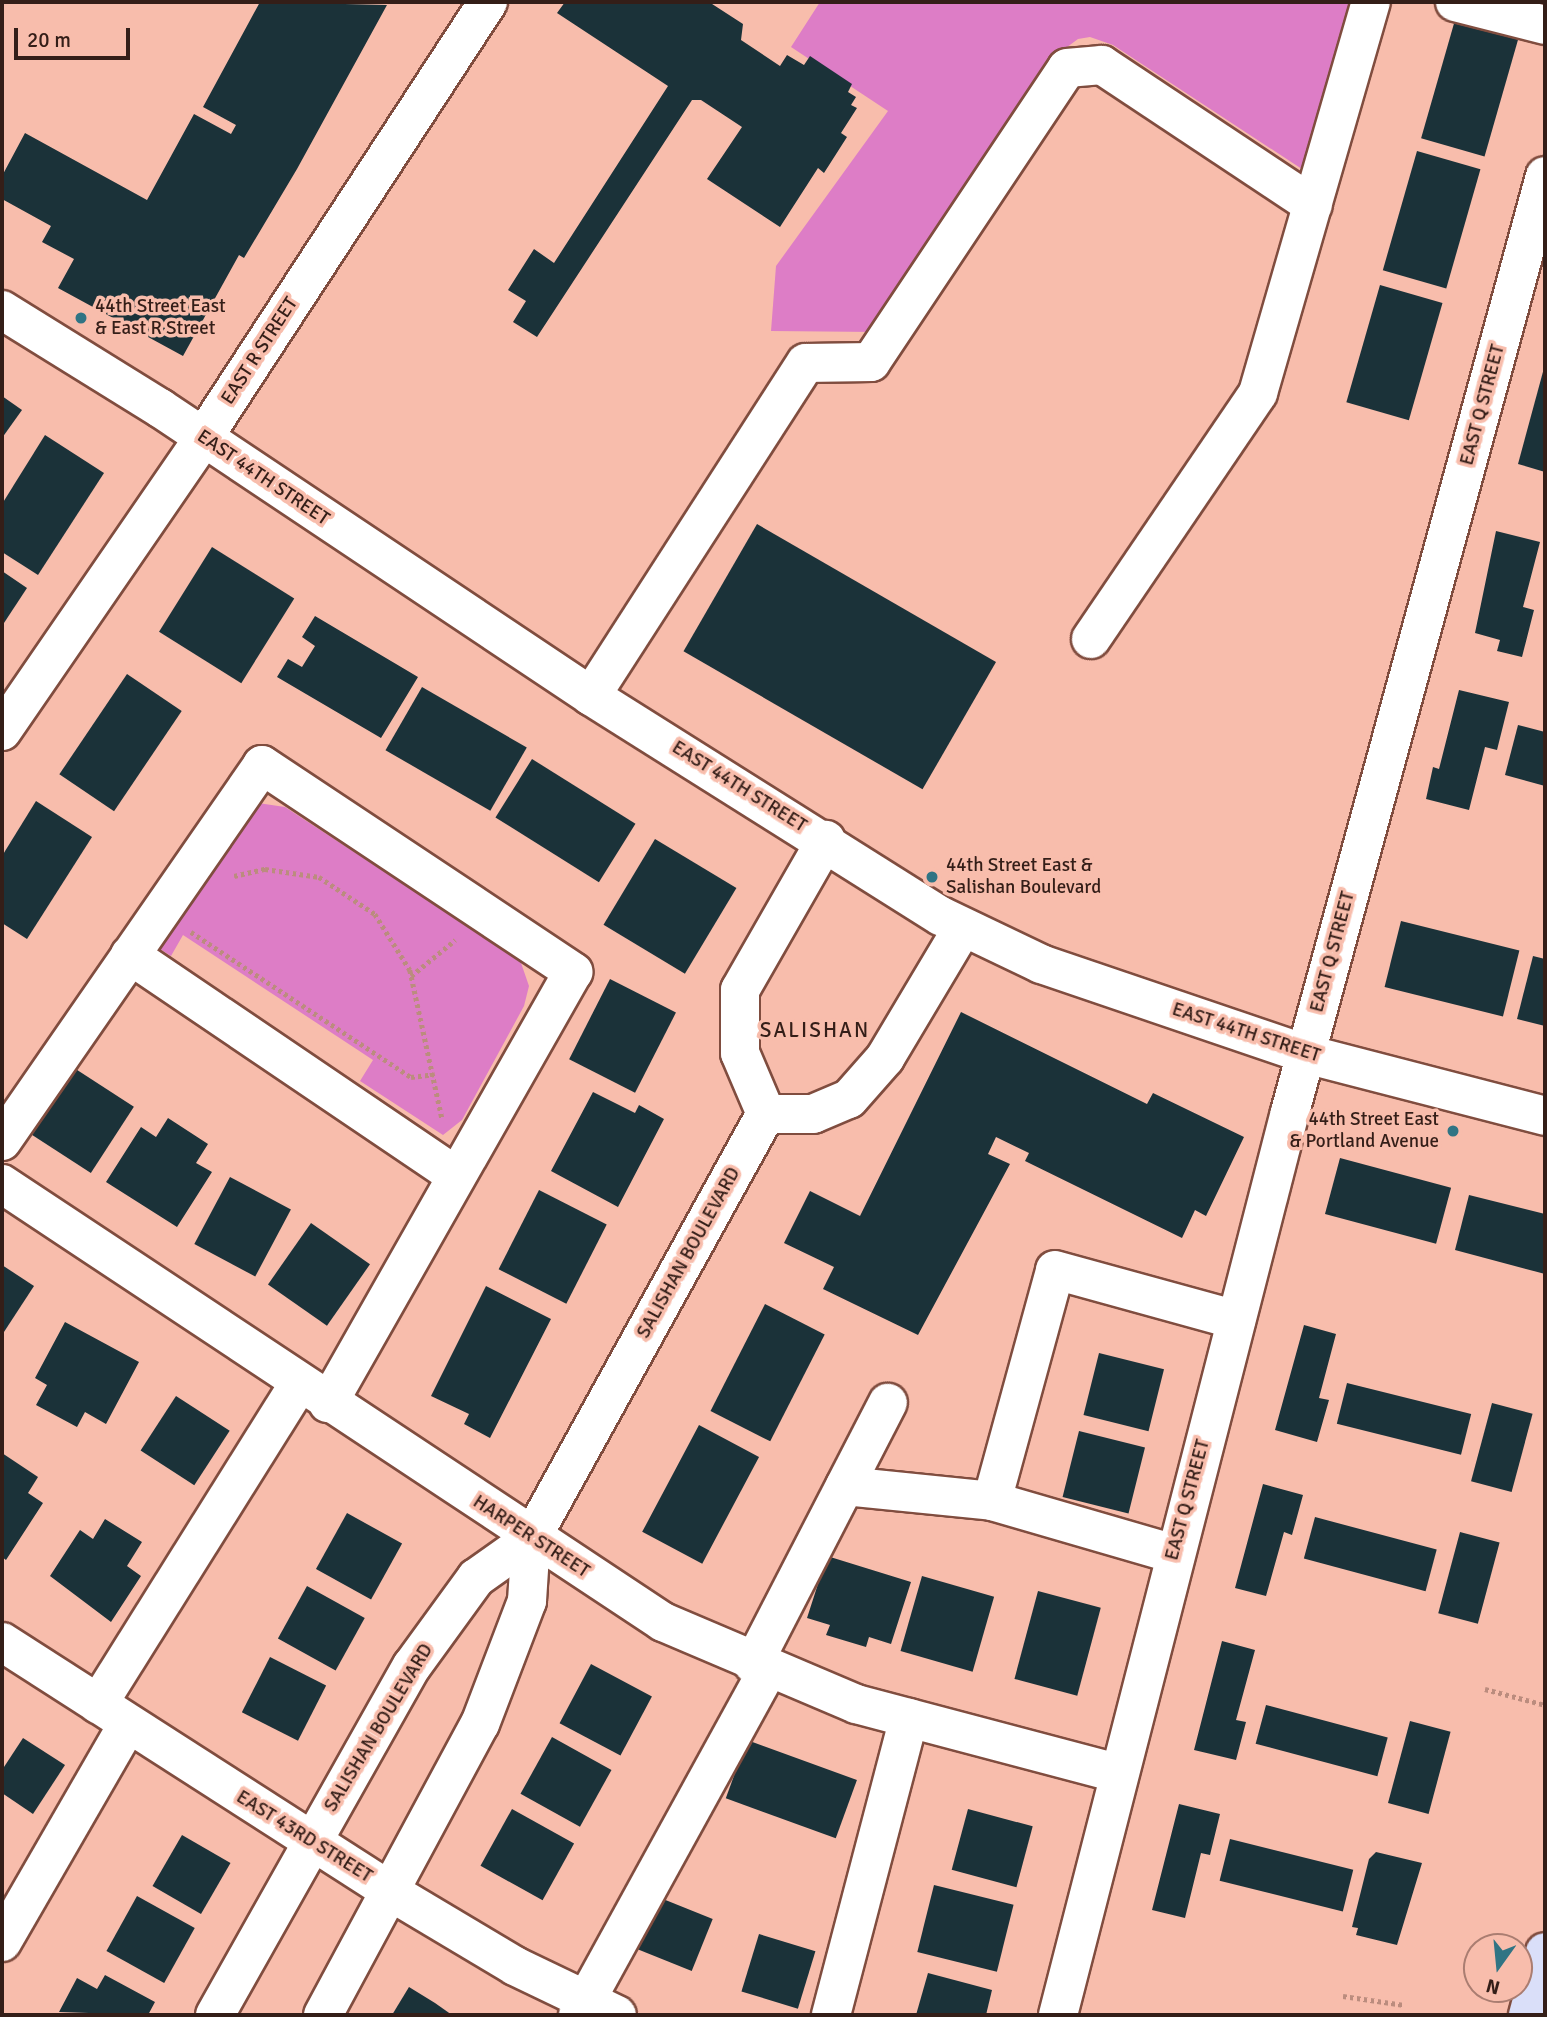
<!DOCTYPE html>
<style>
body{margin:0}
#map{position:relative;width:1547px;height:2017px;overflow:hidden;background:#f8bdac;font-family:Signika,sans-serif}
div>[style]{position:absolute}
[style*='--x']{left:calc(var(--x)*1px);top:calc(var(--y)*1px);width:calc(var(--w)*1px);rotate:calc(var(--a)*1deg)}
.green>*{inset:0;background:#dd7dc6}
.building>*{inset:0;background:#1b3239;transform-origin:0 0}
.path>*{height:4.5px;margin-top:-2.25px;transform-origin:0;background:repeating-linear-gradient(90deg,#bb8c7e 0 3.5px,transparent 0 7px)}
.roads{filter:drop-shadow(2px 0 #804d3f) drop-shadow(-2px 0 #804d3f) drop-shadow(0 2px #804d3f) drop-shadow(0 -2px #804d3f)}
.minor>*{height:38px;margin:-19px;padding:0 19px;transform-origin:19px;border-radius:19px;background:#fff}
.major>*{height:38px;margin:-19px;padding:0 19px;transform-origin:19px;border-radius:19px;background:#dadff9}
.dots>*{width:19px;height:19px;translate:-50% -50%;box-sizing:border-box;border:4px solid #f8bdac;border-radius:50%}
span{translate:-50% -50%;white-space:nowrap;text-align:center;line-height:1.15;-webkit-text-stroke:7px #f8bdac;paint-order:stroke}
.poi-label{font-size:19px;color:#341e18}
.left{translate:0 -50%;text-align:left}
.right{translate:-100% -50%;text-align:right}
.street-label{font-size:19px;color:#341e18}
.neighbourhood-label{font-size:21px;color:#341e18;letter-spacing:2px}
.frame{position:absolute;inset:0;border:4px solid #341e18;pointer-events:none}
.north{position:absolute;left:1463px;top:1933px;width:70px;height:70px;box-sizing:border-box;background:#f8bdac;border:2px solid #aa7d71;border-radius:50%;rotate:195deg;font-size:19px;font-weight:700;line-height:28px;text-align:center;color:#341e18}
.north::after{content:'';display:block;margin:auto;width:24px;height:32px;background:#307484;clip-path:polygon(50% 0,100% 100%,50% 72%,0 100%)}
.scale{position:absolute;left:14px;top:28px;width:116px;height:32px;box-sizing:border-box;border:4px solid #341e18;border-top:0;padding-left:9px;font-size:21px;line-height:24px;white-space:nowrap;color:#341e18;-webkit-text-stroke:5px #f8bdac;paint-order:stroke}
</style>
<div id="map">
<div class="green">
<i style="clip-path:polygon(820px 2px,1351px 2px,1311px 175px,1113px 45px,1090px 37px,1078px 39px,1059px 53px,877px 332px,771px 331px,776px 266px,888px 111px,791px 47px)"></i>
<i style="clip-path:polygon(258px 803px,285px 807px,520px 960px,529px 986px,524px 1006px,462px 1120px,443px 1135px,360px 1081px,373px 1060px,183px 935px,171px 956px,157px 947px)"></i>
</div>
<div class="building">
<i style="clip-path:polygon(260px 2px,387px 5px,297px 169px,244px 258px,239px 255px,183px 356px,58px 288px,74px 259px,42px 242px,51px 226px,2px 199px,2px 176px,25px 133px,147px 200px,194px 114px,231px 134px,236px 125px,203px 107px)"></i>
<i style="clip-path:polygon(565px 2px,709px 2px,743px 24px,741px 40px,780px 66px,787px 55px,804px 65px,810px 56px,852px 84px,848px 92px,856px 97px,851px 105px,857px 108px,841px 133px,847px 137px,824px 173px,818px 168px,780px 227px,707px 179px,742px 127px,701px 100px,692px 100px,537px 337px,513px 322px,526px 301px,508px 290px,534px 249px,554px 263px,668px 86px,557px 13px)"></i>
<i style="left:1455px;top:20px;width:66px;height:123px;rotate:16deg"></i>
<i style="left:1417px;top:151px;width:66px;height:124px;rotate:16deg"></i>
<i style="left:1380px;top:285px;width:65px;height:122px;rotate:16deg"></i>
<i style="clip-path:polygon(1544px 368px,1545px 368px,1545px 472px,1518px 464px)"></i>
<i style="clip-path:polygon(2px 396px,22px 410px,2px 438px)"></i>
<i style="clip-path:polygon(45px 435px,104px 473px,38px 575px,2px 552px,2px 504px)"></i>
<i style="left:757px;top:524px;width:276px;height:147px;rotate:30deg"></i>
<i style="clip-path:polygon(1496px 531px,1540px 542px,1523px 607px,1534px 610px,1522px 657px,1497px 651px,1500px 640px,1475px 633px)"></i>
<i style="left:212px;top:547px;width:97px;height:100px;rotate:32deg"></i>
<i style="clip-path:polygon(2px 571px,27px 588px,2px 626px)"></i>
<i style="clip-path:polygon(315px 616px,418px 677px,381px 738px,277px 677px,288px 659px,302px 667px,315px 646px,302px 637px)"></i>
<i style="left:127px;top:674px;width:66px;height:121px;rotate:34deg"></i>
<i style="left:422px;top:687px;width:121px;height:73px;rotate:30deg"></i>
<i style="clip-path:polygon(1459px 690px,1509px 702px,1497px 750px,1485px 747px,1469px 810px,1426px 799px,1433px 767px,1439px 769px)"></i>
<i style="clip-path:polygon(1518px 725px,1545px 732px,1545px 786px,1505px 775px)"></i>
<i style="left:532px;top:759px;width:122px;height:69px;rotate:32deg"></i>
<i style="clip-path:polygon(36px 801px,92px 837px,27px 939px,2px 923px,2px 856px)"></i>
<i style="left:655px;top:839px;width:95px;height:100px;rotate:31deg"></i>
<i style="left:1401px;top:921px;width:122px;height:68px;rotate:14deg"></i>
<i style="clip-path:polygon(1533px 956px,1545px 959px,1545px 1026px,1517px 1019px)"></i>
<i style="left:610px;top:979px;width:74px;height:90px;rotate:27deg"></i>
<i style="clip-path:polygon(961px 1012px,1147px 1104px,1153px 1093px,1244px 1137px,1206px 1216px,1195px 1210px,1182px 1238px,1025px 1161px,1029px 1153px,996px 1137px,988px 1154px,1010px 1164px,918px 1335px,823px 1289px,834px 1267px,784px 1243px,810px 1191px,860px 1216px)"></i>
<i style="left:71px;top:1066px;width:75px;height:79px;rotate:33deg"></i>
<i style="clip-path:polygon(593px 1092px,635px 1113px,639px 1105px,664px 1119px,618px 1207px,551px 1171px)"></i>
<i style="clip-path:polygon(168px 1118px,208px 1144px,196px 1163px,212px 1172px,177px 1227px,106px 1182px,141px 1127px,156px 1137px)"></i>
<i style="left:1340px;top:1158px;width:115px;height:58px;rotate:15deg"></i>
<i style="left:230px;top:1177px;width:69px;height:76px;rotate:28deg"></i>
<i style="left:539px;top:1190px;width:76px;height:89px;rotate:27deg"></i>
<i style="clip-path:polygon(1469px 1195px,1545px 1214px,1545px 1274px,1455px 1250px)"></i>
<i style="left:311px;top:1223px;width:72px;height:75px;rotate:35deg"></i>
<i style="clip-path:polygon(2px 1265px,34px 1286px,2px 1335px)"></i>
<i style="clip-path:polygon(486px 1286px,551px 1319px,490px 1438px,464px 1424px,469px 1414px,431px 1396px)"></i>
<i style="left:765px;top:1304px;width:67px;height:120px;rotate:27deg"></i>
<i style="clip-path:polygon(65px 1322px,139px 1362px,106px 1424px,85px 1412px,77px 1427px,36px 1405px,47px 1385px,35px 1378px)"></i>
<i style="clip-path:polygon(1304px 1325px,1336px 1334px,1319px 1398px,1329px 1400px,1317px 1442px,1275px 1430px)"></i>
<i style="left:1099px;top:1353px;width:67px;height:64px;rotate:14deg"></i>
<i style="left:1347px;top:1383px;width:128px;height:42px;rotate:14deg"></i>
<i style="left:176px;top:1396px;width:64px;height:65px;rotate:33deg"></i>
<i style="left:1492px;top:1403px;width:42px;height:81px;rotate:15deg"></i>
<i style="left:699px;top:1425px;width:68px;height:121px;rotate:28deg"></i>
<i style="left:1079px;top:1431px;width:68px;height:68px;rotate:14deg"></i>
<i style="clip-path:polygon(2px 1453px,38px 1477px,28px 1493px,43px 1503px,6px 1560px,2px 1557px)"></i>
<i style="clip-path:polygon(1263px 1484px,1303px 1495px,1292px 1535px,1284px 1532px,1266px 1596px,1235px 1588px)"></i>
<i style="left:347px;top:1513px;width:63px;height:64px;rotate:29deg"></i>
<i style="left:1315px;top:1517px;width:126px;height:43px;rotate:15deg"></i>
<i style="clip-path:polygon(105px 1519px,142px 1542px,127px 1566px,141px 1576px,111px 1622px,50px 1576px,80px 1530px,93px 1539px)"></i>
<i style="left:1460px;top:1532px;width:41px;height:84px;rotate:15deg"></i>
<i style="clip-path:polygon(827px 1556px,911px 1582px,891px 1644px,869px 1637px,866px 1647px,826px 1635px,830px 1625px,807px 1618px)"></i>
<i style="left:922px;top:1576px;width:75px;height:78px;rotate:16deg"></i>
<i style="left:307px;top:1586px;width:66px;height:60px;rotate:29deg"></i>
<i style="left:1038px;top:1591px;width:65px;height:91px;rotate:15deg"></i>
<i style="clip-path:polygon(1222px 1641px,1255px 1650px,1236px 1720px,1246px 1722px,1236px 1760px,1194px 1750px)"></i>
<i style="left:270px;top:1657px;width:63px;height:62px;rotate:27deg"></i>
<i style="left:591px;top:1664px;width:69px;height:67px;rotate:28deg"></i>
<i style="left:1266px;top:1705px;width:126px;height:40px;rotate:15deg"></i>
<i style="left:1410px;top:1721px;width:42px;height:85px;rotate:15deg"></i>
<i style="left:552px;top:1737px;width:68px;height:65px;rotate:29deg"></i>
<i style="clip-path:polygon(23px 1738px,65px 1765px,33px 1814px,2px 1793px,2px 1770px)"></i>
<i style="left:747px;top:1740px;width:117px;height:62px;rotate:20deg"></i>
<i style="clip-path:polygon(1179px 1804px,1220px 1814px,1210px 1855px,1201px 1853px,1185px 1918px,1152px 1910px)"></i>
<i style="left:512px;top:1809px;width:71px;height:65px;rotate:29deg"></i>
<i style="left:968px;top:1809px;width:67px;height:63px;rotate:15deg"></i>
<i style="left:182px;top:1835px;width:56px;height:59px;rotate:30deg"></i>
<i style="left:1230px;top:1839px;width:127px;height:43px;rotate:14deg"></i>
<i style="clip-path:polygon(1376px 1852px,1422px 1863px,1397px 1945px,1356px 1935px,1358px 1928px,1352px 1927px,1369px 1859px)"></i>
<i style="left:934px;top:1885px;width:82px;height:69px;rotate:14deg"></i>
<i style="left:137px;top:1896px;width:66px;height:63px;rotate:29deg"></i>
<i style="left:658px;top:1897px;width:59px;height:56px;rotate:22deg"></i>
<i style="left:759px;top:1934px;width:59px;height:60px;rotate:17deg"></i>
<i style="clip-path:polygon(928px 1973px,992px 1990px,986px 2015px,916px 2015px)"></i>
<i style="clip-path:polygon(105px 1975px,155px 2002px,148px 2015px,59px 2012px,77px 1978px,97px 1989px)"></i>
<i style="clip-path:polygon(409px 1987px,435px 2003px,452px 2015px,392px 2015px)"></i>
</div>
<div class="path">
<i style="--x:234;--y:876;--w:32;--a:-13"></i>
<i style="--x:265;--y:869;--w:55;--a:8.4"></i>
<i style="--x:319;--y:877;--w:67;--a:33.5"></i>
<i style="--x:375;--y:914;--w:66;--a:58"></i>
<i style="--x:410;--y:970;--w:151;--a:77.8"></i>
<i style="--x:191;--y:932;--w:263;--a:33.4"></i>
<i style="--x:411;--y:1077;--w:23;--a:-7"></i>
<i style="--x:411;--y:976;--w:57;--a:-39.3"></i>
<i style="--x:1485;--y:1689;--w:62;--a:14.9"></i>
<i style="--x:1343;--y:1996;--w:62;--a:8.4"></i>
</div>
<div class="roads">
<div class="minor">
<i style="--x:1455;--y:2;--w:93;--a:14.3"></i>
<i style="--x:2;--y:310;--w:186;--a:31.8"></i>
<i style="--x:160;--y:408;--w:518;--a:33.75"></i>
<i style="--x:591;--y:696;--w:413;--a:32.2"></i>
<i style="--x:941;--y:916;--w:111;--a:25.6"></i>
<i style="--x:1041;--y:964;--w:280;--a:18.8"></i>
<i style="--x:1306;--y:1054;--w:247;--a:14.5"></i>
<i style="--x:1091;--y:639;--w:297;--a:-55.8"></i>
<i style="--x:1258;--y:393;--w:407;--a:-73.9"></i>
<i style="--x:591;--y:696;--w:396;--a:-57.2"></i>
<i style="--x:806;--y:363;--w:65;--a:-0.9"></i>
<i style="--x:871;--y:362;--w:353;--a:-56.3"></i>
<i style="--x:1067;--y:68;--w:35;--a:-5"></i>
<i style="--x:1102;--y:65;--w:253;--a:33.6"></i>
<i style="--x:2;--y:731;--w:355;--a:-55.5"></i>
<i style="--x:203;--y:438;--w:521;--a:-56.83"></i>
<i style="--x:130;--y:955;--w:394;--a:34.1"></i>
<i style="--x:766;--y:1114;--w:66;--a:-113.1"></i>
<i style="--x:740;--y:1053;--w:63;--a:-90"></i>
<i style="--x:740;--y:990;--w:173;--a:-60.2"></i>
<i style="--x:766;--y:1114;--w:47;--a:0"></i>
<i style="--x:813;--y:1114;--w:39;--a:-23"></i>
<i style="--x:849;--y:1099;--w:55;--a:-48.7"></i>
<i style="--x:885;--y:1058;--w:152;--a:-59.2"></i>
<i style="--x:2;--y:1141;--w:457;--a:-55.3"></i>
<i style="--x:262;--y:765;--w:374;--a:33.6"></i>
<i style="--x:573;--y:972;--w:496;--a:119.6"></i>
<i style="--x:2;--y:1184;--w:793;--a:33.53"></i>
<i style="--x:663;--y:1622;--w:210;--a:23"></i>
<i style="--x:856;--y:1704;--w:270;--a:14.8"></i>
<i style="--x:845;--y:1486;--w:148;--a:5.8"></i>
<i style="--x:992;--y:1501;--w:190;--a:16.2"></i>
<i style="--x:992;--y:1501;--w:239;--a:-74.7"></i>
<i style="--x:1055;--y:1270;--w:188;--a:15.4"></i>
<i style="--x:2;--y:1642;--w:462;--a:32.7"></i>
<i style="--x:391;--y:1892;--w:144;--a:30.8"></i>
<i style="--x:515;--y:1966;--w:113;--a:25.7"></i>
<i style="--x:753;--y:1664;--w:294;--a:-62.7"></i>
<i style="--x:98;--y:1704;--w:378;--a:-57.9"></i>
<i style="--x:2;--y:1942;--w:252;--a:-60"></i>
<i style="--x:215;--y:2015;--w:401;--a:-60.6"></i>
<i style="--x:412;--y:1666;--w:109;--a:-54"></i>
<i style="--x:476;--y:1578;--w:67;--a:-35.3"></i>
<i style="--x:323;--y:2015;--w:331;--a:-61.7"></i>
<i style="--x:480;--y:1724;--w:132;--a:-69.1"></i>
<i style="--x:527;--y:1601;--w:62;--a:-86.3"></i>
<i style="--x:531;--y:1539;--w:486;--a:-61.1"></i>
<i style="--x:578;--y:2015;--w:394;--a:-61.2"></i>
<i style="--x:831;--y:2015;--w:307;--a:-75.3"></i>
<i style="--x:1058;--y:2015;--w:932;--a:-75.59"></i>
<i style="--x:1290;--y:1112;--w:970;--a:-74.76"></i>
</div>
<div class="major">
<i style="--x:1528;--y:2015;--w:65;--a:-74.9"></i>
</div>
</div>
<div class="dots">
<i style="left:81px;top:318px;background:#307484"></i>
<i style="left:932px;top:877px;background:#307484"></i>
<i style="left:1453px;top:1131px;background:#307484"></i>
</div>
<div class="poi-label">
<span class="left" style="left:95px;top:318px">44th Street East<br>&amp; East R Street</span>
<span class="left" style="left:946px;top:877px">44th Street East &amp;<br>Salishan Boulevard</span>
<span class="right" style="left:1439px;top:1131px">44th Street East<br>&amp; Portland Avenue</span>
</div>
<div class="street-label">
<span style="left:260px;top:351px;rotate:-57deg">EAST R STREET</span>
<span style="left:1483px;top:405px;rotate:-75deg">EAST Q STREET</span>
<span style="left:263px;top:478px;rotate:34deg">EAST 44TH STREET</span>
<span style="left:739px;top:787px;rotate:32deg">EAST 44TH STREET</span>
<span style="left:1333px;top:952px;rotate:-75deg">EAST Q STREET</span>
<span style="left:1246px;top:1033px;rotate:18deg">EAST 44TH STREET</span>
<span style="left:689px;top:1253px;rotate:-61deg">SALISHAN BOULEVARD</span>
<span style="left:1188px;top:1500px;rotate:-75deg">EAST Q STREET</span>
<span style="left:531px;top:1537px;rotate:33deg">HARPER STREET</span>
<span style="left:379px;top:1728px;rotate:-59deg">SALISHAN BOULEVARD</span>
<span style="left:304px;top:1837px;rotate:32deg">EAST 43RD STREET</span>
</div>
<div class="neighbourhood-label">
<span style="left:815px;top:1030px">SALISHAN</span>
</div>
<div class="frame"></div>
<div class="north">N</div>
<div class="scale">20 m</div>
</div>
